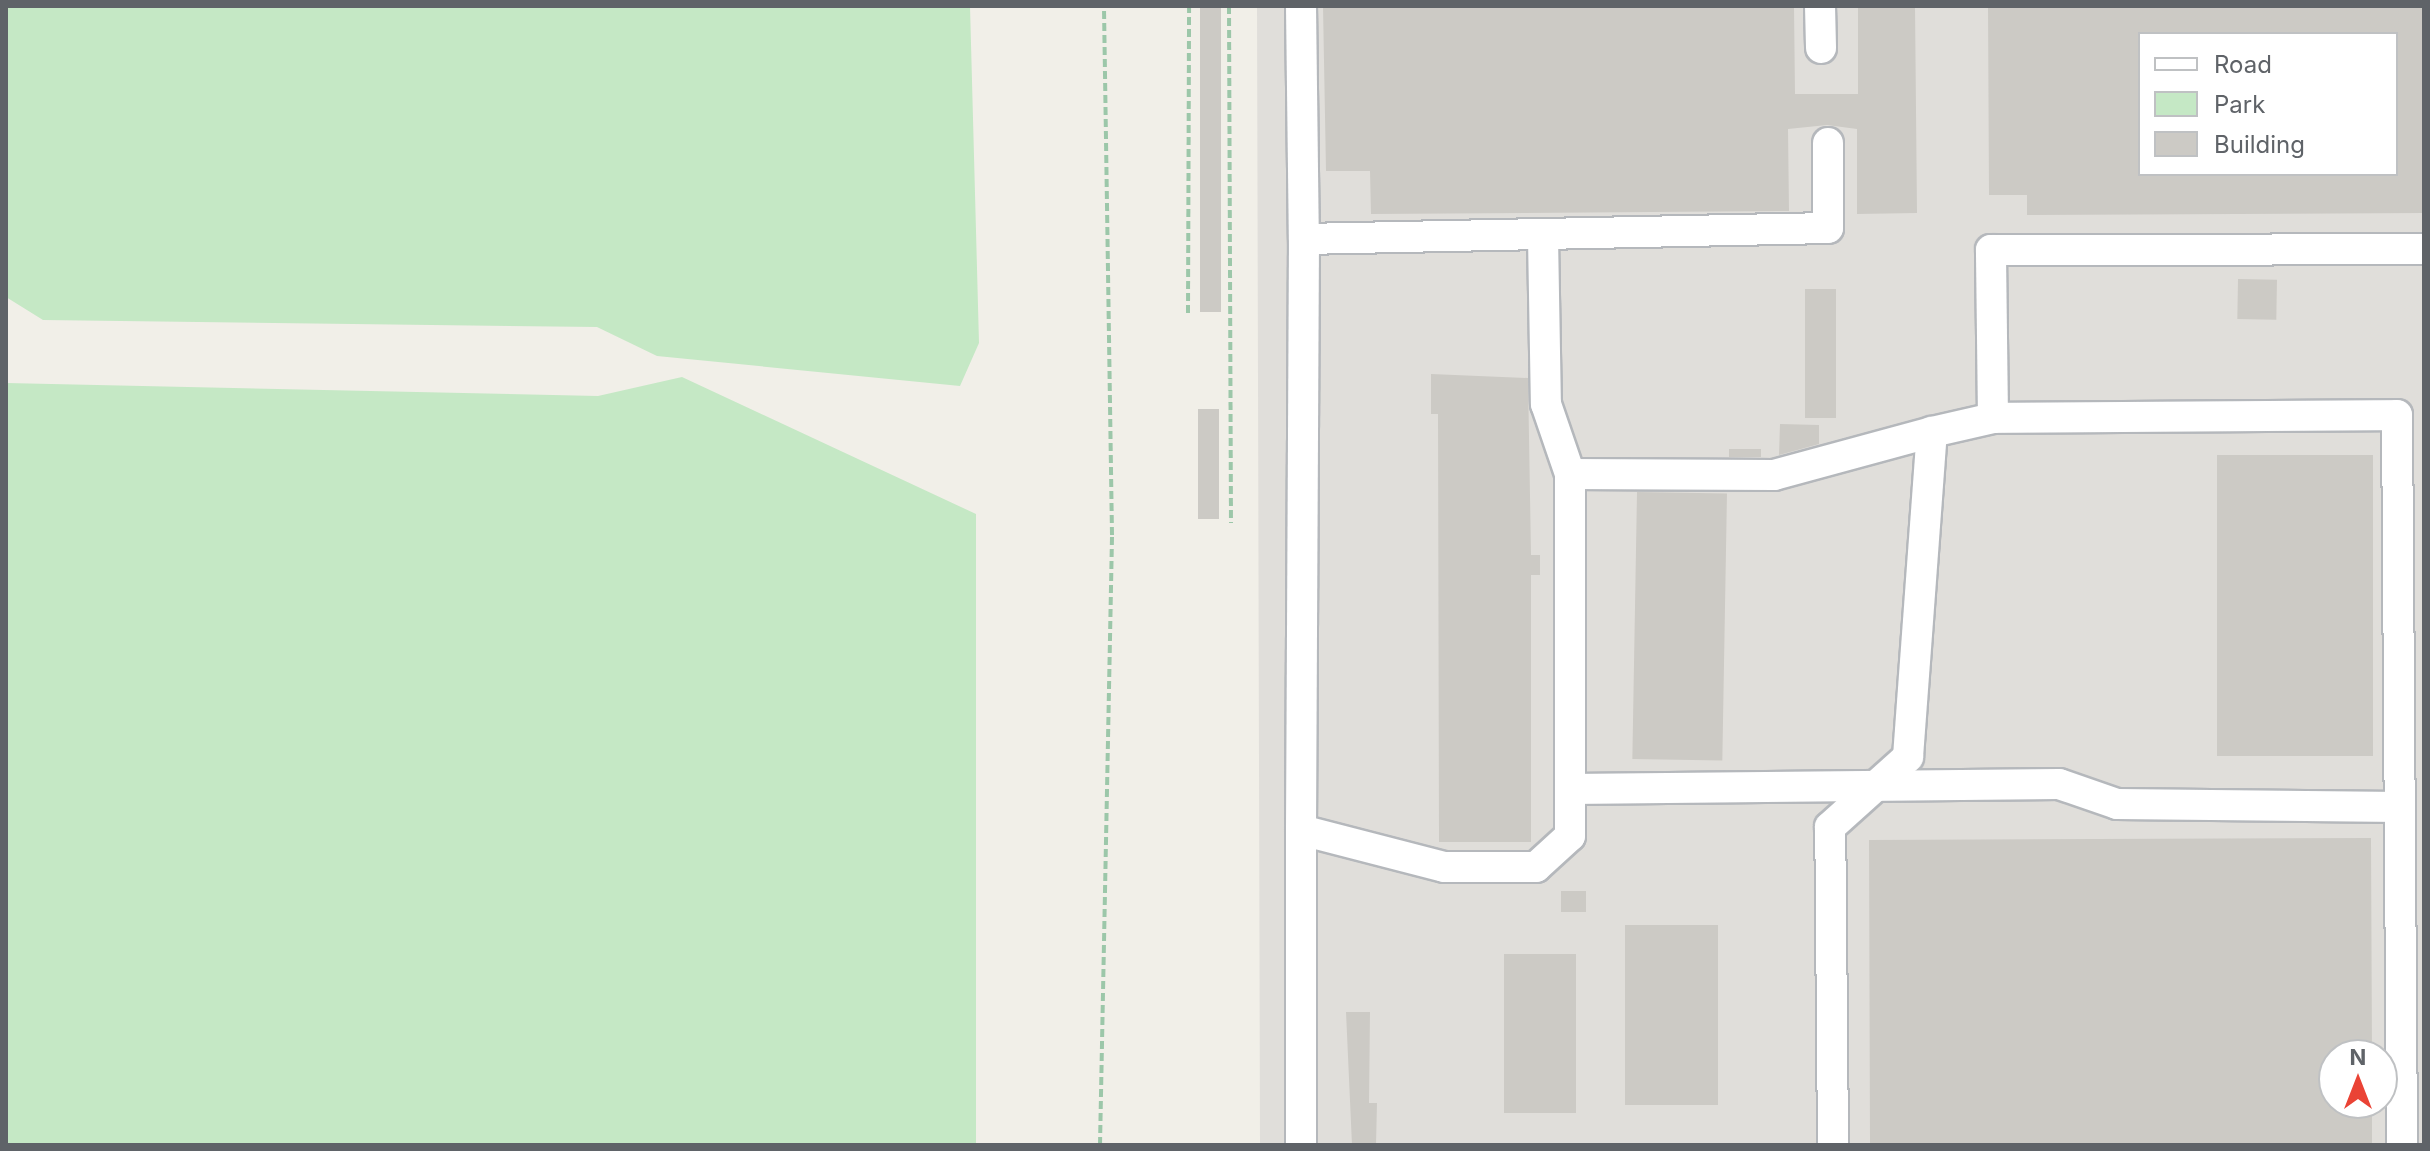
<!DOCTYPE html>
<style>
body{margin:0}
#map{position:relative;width:2430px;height:1151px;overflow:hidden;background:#f1efe8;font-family:Inter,sans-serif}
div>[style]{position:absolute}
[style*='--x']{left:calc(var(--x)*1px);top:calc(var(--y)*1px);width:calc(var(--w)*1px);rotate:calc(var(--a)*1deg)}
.industrial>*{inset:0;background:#e0deda}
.green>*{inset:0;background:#c5e8c5}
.building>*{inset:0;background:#cccac5;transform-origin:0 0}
.path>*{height:4px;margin-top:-2px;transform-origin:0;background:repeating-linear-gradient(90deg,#9cc7a9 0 8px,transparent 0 12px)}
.roads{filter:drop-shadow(2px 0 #b5b8bc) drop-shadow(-2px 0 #b5b8bc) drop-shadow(0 2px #b5b8bc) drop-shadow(0 -2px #b5b8bc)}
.minor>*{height:30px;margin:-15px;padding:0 15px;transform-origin:15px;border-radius:15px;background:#fff}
span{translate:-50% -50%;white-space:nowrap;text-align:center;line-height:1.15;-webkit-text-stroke:8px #fff;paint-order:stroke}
.frame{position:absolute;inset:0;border:8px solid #5f6368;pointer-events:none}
.legend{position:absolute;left:2138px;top:32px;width:260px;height:144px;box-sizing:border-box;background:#fff;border:2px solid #bfc1c3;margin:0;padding:10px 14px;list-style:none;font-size:24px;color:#5f6368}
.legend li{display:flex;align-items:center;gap:16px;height:40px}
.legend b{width:40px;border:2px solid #bfc1c3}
.north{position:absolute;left:2318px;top:1039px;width:80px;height:80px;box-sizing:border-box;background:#fff;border:2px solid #bfc1c3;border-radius:50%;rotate:0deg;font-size:22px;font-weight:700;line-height:32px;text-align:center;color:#5f6368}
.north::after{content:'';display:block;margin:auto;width:28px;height:36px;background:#ea4335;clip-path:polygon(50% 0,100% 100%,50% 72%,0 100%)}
</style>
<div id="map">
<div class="industrial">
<i style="clip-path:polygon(evenodd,1257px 6px,2424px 6px,2424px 1145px,1260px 1145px,1257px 6px,2140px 34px,2396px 34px,2396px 174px,2140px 174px,2140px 34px,1257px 6px,2334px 1055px,2382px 1055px,2382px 1103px,2334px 1103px,2334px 1055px)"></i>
</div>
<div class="green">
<i style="clip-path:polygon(6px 6px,970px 6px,979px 343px,960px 386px,657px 356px,597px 327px,43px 320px,6px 297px)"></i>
<i style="clip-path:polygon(682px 377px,976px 514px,976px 1145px,6px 1145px,6px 383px,598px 396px)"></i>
</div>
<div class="building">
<i style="left:1200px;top:6px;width:21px;height:306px"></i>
<i style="clip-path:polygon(1323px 6px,1794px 6px,1795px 94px,1858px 94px,1858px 6px,1915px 6px,1917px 213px,1857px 214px,1857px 129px,1827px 125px,1788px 129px,1789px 211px,1371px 214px,1370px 171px,1326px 171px)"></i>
<i style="clip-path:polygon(evenodd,1988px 6px,2424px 6px,2424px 213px,2027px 215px,2027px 195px,1989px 195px,1988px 6px,2140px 34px,2396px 34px,2396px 174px,2140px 174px,2140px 34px)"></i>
<i style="left:2238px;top:279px;width:39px;height:40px;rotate:1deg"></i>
<i style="left:1836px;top:289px;width:129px;height:31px;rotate:90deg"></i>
<i style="clip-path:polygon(1431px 374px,1528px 378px,1531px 555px,1540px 555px,1540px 575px,1531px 575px,1531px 842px,1439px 842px,1438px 414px,1431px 414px)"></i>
<i style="left:1198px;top:409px;width:21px;height:110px"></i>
<i style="clip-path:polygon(1780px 424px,1819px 425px,1819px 444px,1779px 455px)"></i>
<i style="left:1729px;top:449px;width:32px;height:8px"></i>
<i style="left:2373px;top:455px;width:301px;height:156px;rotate:90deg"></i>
<i style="left:1637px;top:492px;width:90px;height:267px;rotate:1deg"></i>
<i style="clip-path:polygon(2371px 838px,2372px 1055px,2334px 1055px,2334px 1103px,2372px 1103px,2372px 1145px,1870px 1145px,1869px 840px)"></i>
<i style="left:1561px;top:891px;width:25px;height:21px"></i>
<i style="left:1625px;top:925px;width:93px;height:180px"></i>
<i style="left:1504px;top:954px;width:72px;height:159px"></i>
<i style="clip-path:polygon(1346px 1012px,1370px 1012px,1369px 1103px,1377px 1103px,1376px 1145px,1352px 1145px)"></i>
</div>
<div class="path">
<i style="--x:1229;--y:6;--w:517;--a:89.78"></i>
<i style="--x:1188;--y:313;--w:307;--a:-89.8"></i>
<i style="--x:1100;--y:1145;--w:610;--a:-88.87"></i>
<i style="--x:1112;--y:535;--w:529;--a:-90.87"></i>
</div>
<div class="roads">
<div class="minor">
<i style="--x:1301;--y:6;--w:233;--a:89.3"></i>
<i style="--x:1304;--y:239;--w:524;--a:-1.2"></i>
<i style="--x:1828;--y:228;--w:85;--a:-90"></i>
<i style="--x:1820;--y:6;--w:42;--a:88.6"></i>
<i style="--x:1543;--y:237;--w:167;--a:89"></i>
<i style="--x:1546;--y:404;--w:74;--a:71.1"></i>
<i style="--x:1570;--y:474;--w:204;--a:0.3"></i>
<i style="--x:1774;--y:475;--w:164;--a:-15.2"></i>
<i style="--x:1570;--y:789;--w:489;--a:-0.6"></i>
<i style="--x:2059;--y:784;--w:61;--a:19"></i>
<i style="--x:2117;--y:804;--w:283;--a:0.6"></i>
<i style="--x:1301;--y:830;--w:591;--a:-89.71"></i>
<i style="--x:1301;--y:1145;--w:315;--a:-90"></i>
<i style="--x:1301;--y:830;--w:148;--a:14.5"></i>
<i style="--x:1444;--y:867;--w:92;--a:0"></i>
<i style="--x:1536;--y:867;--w:46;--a:-42.4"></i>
<i style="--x:1570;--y:836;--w:362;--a:-90"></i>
<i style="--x:1833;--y:1145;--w:318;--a:-90.5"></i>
<i style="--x:1830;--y:827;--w:105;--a:-41.9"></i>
<i style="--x:1908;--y:757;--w:326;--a:-85.8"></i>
<i style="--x:1932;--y:432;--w:63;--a:-12.9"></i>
<i style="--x:2402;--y:1145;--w:730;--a:-90.39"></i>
<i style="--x:2397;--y:415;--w:404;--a:179.6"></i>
<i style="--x:1993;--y:418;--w:168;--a:-90.7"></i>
<i style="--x:1991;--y:250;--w:433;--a:-0.1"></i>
</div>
</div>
<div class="frame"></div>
<ul class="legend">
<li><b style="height:10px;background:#fff"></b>Road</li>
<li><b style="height:22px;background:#c5e8c5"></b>Park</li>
<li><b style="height:22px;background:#cccac5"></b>Building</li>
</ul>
<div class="north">N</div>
</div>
